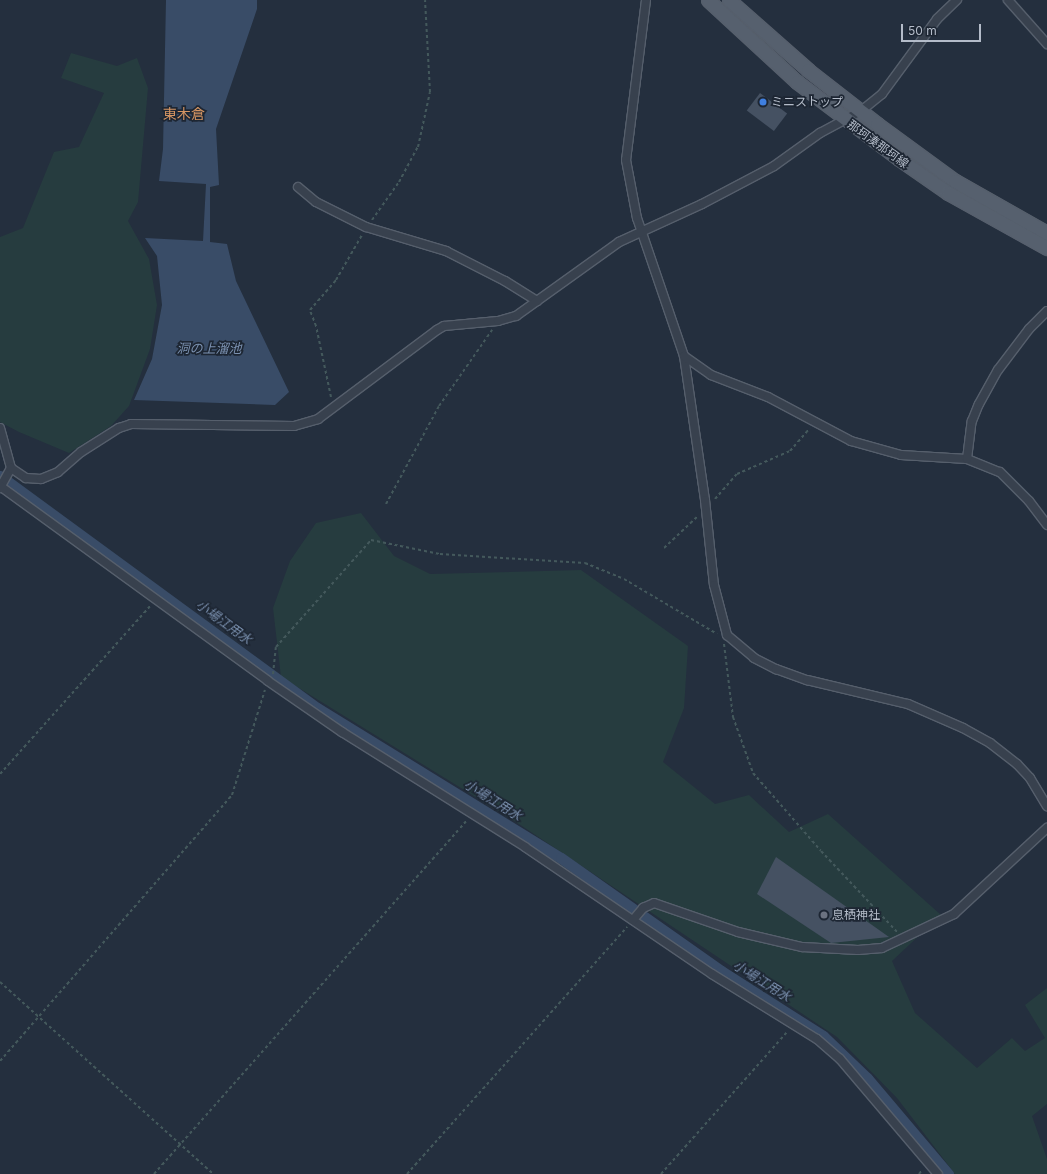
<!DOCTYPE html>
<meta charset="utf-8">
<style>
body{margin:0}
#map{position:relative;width:1047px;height:1174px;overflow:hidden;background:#242f3e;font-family:Inter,"Noto Sans JP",sans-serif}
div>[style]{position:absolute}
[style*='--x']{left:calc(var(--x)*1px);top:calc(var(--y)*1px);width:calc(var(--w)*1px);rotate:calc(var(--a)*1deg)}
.green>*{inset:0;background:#263c3f}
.water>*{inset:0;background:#394c67}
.canal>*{height:11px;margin:-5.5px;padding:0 5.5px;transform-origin:5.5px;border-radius:5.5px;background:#394c67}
.building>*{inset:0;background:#455162;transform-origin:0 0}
.path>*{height:2px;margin-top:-1px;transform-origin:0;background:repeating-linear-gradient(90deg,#44595c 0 3px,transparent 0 6px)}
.roads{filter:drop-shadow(1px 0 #565f6c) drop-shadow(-1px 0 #565f6c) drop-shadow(0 1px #565f6c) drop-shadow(0 -1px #565f6c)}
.street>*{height:8px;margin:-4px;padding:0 4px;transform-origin:4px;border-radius:4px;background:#38414e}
.primary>*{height:13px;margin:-6.5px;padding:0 6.5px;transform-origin:6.5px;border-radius:6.5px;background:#56606e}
.dots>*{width:11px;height:11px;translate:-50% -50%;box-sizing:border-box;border:2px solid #1d2633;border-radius:50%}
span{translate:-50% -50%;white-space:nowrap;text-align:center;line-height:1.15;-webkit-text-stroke:3.5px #1d2633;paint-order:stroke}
.poi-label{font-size:12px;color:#b4bcc9}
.left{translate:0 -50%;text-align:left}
.street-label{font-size:12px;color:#b4bcc9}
.water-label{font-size:13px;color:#7c92b1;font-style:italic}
.quarter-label{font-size:14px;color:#d59563}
.scale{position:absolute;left:901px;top:24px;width:80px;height:18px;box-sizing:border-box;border:2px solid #b4bcc9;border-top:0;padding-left:5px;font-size:12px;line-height:14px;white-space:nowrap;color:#b4bcc9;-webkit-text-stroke:3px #1d2633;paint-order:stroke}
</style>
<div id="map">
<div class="green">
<i style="clip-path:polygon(71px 53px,117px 66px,137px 58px,148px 88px,138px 202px,128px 221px,149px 259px,157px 305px,150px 349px,129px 406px,111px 426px,69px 453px,19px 432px,0 422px,0 237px,23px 228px,54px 152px,79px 147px,104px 93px,61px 78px)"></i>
<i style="clip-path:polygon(361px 513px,394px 556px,430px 574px,581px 570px,688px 646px,684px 708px,663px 762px,715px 804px,749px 795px,789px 832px,828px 814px,941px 915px,892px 961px,915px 1013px,977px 1068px,1012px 1038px,1025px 1051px,1045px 1038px,1025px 1005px,1047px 988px,1047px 1104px,1032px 1116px,1047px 1159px,1047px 1174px,955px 1174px,897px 1098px,837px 1037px,513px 820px,281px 677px,273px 608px,290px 561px,316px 523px)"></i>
</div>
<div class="water">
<i style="clip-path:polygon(166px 0,257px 0,257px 9px,216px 129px,219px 185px,210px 187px,210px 242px,227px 244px,236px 281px,289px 392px,275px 405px,134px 400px,152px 359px,162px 305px,157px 256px,145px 238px,203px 241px,206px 184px,159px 181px,163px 149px)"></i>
</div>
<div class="canal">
<i style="--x:0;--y:476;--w:393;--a:36.2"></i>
<i style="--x:317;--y:708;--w:286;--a:31.6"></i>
<i style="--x:561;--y:858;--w:196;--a:35.2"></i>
<i style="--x:721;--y:971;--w:121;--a:32.5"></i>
<i style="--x:823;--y:1036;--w:61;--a:43.7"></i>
<i style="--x:867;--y:1078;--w:126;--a:49.8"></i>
</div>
<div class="building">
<i style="left:760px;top:93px;width:34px;height:22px;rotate:37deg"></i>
<i style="clip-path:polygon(776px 857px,889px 937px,831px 943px,757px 894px)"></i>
</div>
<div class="path">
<i style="--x:372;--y:220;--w:47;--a:-54.6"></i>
<i style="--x:399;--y:182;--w:40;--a:-62"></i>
<i style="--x:418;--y:147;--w:56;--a:-77.7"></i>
<i style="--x:430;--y:92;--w:92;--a:-93.1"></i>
<i style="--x:331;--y:397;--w:73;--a:-101.9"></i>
<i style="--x:316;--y:326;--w:17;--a:-111"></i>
<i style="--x:310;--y:310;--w:40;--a:-49"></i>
<i style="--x:336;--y:280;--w:52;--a:-60"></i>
<i style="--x:715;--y:499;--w:33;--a:-49"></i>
<i style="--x:737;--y:474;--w:58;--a:-23.5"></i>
<i style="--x:790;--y:451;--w:30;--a:-49"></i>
<i style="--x:386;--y:504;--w:111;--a:-61.6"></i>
<i style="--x:439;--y:406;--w:93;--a:-55.1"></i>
<i style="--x:664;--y:548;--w:47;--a:-43.3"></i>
<i style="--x:724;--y:644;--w:74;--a:83"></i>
<i style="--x:733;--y:717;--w:59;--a:70.3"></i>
<i style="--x:753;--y:773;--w:103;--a:48.9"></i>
<i style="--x:821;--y:851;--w:111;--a:46.8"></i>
<i style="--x:273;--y:674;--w:27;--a:-84"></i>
<i style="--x:276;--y:647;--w:143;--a:-48.4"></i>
<i style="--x:371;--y:540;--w:70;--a:11.5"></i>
<i style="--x:440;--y:554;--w:145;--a:3.6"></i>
<i style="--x:585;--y:563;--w:42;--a:22.3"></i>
<i style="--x:624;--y:579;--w:108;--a:30.6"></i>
<i style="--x:0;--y:774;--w:225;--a:-48.2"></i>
<i style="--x:0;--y:982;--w:287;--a:42"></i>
<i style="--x:0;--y:1061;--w:353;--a:-48.9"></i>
<i style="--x:232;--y:795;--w:110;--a:-72.6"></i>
<i style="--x:154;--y:1174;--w:471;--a:-48.5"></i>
<i style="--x:407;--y:1174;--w:331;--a:-48.3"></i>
<i style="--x:661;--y:1174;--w:191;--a:-48.4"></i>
<i style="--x:919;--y:1174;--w:5;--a:-53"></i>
</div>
<div class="roads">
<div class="street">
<i style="--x:646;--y:0;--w:161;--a:97.1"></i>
<i style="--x:626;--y:160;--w:59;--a:79.3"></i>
<i style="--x:637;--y:218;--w:146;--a:71.2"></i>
<i style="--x:684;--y:356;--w:146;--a:81.7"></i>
<i style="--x:705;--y:500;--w:85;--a:84"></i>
<i style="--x:714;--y:585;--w:52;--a:75.4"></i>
<i style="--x:727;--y:635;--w:35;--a:40"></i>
<i style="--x:754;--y:658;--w:25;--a:27"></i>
<i style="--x:776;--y:669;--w:33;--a:20"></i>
<i style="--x:807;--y:680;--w:104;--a:13.4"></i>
<i style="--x:908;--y:704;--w:60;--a:23.6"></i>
<i style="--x:963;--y:728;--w:31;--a:29"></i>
<i style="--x:990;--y:743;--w:34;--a:38"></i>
<i style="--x:1017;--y:764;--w:19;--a:47"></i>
<i style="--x:1030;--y:778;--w:33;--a:59"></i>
<i style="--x:1008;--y:0;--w:59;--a:48.4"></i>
<i style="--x:298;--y:187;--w:23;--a:40"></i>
<i style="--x:316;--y:202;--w:56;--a:26.6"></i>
<i style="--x:366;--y:227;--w:84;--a:16.7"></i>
<i style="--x:446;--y:251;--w:66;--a:27"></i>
<i style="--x:505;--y:281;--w:38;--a:32"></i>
<i style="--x:684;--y:356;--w:33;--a:35"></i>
<i style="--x:711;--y:375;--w:61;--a:21.1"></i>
<i style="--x:768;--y:397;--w:94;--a:27.9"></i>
<i style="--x:851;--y:441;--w:52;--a:15.6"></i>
<i style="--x:901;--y:455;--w:66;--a:3.5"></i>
<i style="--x:967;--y:459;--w:35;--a:22"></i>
<i style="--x:1000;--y:472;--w:41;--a:45"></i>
<i style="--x:1029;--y:501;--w:30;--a:53"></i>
<i style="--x:0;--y:428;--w:41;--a:74.6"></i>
<i style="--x:11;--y:468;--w:23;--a:119"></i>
<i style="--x:967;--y:459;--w:38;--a:-83"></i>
<i style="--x:972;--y:421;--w:18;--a:-68"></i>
<i style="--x:979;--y:404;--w:39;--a:-61"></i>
<i style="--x:998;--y:370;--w:51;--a:-52.9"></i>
<i style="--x:1029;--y:329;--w:25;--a:-45"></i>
<i style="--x:11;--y:468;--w:18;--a:34"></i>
<i style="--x:26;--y:478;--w:15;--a:4"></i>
<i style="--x:41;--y:479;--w:18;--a:-22"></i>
<i style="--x:58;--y:472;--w:30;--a:-41"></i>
<i style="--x:81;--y:452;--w:45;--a:-32.3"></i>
<i style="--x:119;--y:428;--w:13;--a:-18"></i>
<i style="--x:131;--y:424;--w:163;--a:0.7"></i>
<i style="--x:294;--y:426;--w:25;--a:-16"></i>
<i style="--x:318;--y:419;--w:149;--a:-36.8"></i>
<i style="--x:437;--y:330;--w:8;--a:-30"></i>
<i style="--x:444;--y:326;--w:54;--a:-5.3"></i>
<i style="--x:498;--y:321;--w:19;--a:-16"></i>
<i style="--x:516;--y:316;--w:127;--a:-35.7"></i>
<i style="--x:619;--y:242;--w:91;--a:-24.6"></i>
<i style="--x:702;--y:204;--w:81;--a:-27.8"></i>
<i style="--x:774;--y:166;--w:57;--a:-35.7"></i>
<i style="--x:820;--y:133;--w:47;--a:-28.2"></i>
<i style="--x:861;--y:111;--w:27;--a:-39"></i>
<i style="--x:882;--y:94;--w:93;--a:-53.7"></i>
<i style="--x:937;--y:19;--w:28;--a:-44"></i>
<i style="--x:0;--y:486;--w:331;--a:36"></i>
<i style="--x:268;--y:681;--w:90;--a:34.6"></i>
<i style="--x:342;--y:732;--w:216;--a:32.1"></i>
<i style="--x:525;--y:847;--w:226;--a:34.2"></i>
<i style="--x:712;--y:974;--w:123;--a:31.8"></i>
<i style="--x:817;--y:1039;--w:30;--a:41"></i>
<i style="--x:840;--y:1059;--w:151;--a:49.6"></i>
<i style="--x:633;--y:920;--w:16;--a:-50"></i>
<i style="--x:643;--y:908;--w:12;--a:-24"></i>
<i style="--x:654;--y:903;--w:89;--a:19"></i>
<i style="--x:738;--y:932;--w:66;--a:13.2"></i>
<i style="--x:802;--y:947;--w:56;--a:3.1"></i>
<i style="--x:858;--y:950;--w:24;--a:-5"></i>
<i style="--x:882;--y:948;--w:80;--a:-25.3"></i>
<i style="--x:954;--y:914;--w:127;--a:-42.8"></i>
</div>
<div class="primary">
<i style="--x:708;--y:0;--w:121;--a:42.7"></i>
<i style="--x:797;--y:82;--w:128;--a:37"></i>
<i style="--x:899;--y:159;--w:60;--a:34.8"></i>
<i style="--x:948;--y:193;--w:113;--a:29.1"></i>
<i style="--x:729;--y:0;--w:106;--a:41.5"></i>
<i style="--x:808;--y:70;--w:88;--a:38"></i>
<i style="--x:877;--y:124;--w:97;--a:36.2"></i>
<i style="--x:955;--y:181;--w:106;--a:29.5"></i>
</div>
</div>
<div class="dots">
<i style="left:763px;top:102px;background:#3f7fe0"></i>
<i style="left:824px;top:915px;background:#6b7280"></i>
</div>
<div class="poi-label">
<span class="left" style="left:771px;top:102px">ミニストップ</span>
<span class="left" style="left:832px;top:915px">息栖神社</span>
</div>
<div class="street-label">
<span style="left:878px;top:144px;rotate:36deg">那珂湊那珂線</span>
</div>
<div class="water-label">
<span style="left:209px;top:348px">洞の上溜池</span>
<span style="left:224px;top:622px;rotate:36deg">小場江用水</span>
<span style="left:493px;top:800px;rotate:32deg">小場江用水</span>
<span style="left:762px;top:981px;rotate:32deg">小場江用水</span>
</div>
<div class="quarter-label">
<span style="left:184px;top:114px">東木倉</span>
</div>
<div class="scale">50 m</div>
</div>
